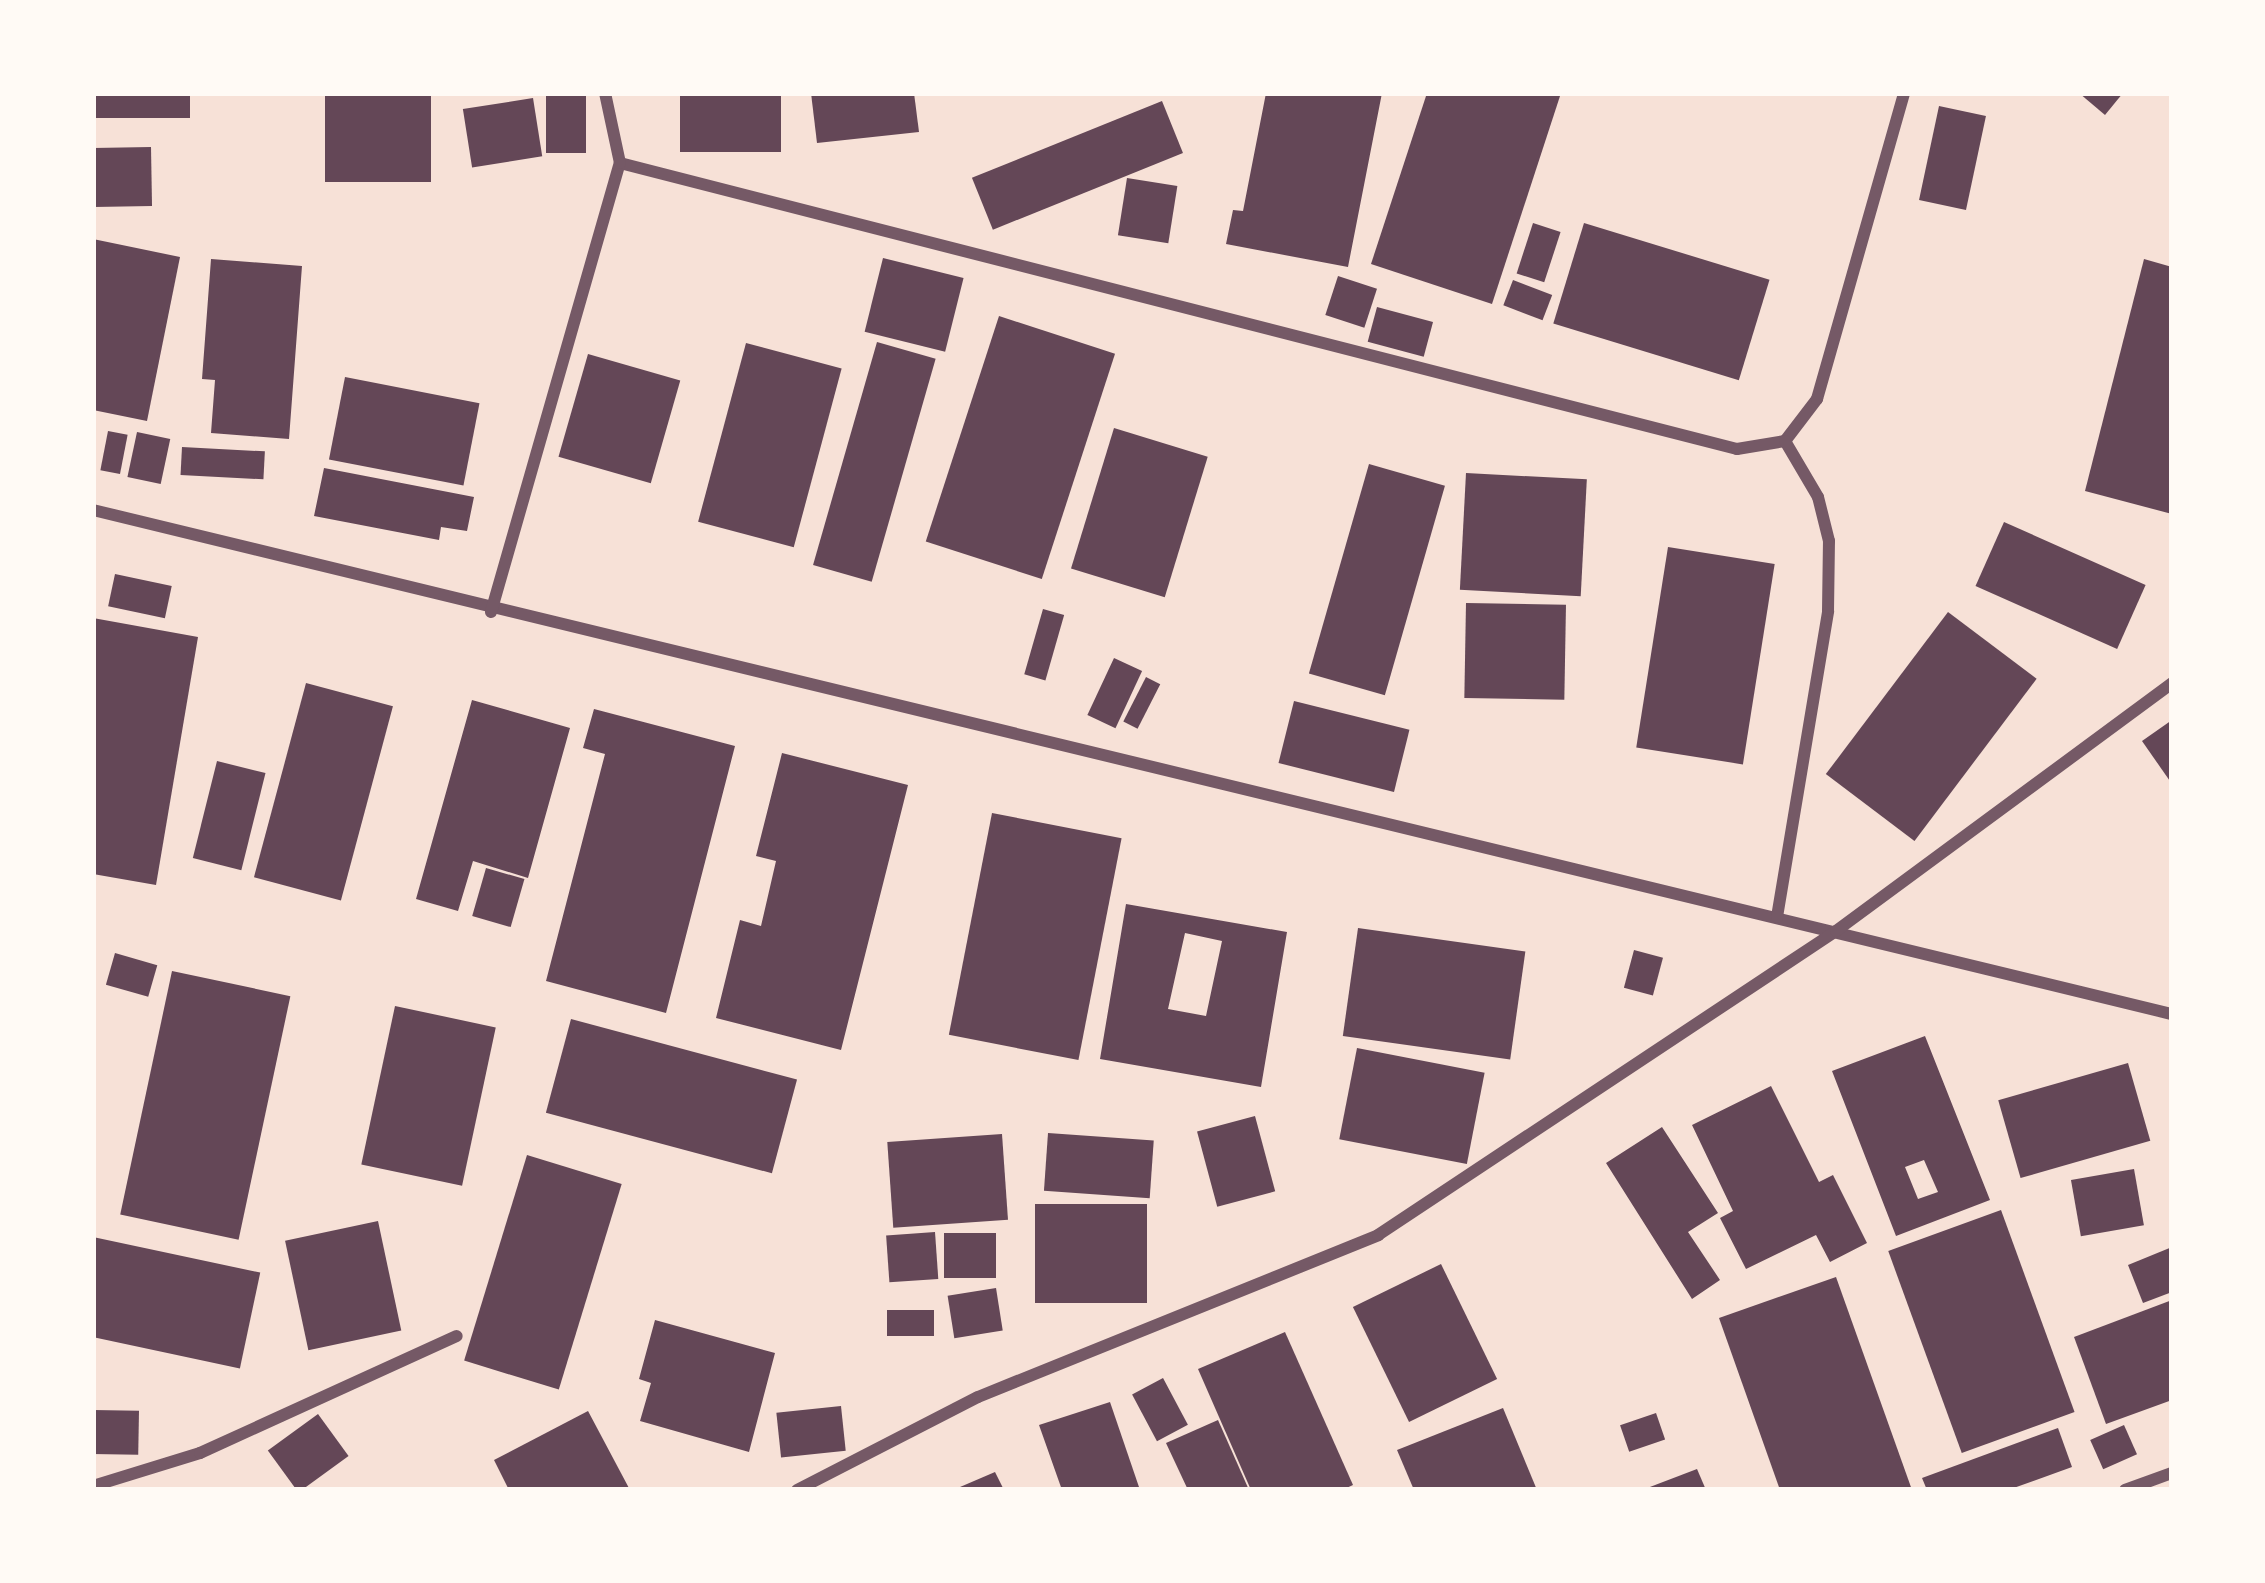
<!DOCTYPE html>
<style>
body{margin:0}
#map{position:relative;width:2265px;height:1583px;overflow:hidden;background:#f7e1d7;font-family:"Source Serif 4",serif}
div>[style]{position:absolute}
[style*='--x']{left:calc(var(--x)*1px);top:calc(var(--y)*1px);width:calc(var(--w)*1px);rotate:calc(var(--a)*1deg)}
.building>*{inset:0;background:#644757;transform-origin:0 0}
.minor>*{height:12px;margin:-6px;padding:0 6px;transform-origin:6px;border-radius:6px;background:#755966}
span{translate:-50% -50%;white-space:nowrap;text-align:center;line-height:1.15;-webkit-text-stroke:12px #fffaf5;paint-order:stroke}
.frame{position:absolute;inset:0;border:96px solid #fffaf5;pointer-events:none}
</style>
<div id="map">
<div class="building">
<i style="left:93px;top:93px;width:97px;height:25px"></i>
<i style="left:325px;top:93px;width:106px;height:89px"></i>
<i style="left:546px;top:93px;width:40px;height:60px"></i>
<i style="left:680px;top:93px;width:101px;height:59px"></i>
<i style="clip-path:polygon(811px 93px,914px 93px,919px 132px,817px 143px)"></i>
<i style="clip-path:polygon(1266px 93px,1382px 93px,1348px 267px,1226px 244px,1233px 210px,1243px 211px)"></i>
<i style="clip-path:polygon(1427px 93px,1561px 93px,1492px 304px,1371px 264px)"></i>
<i style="clip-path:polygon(2079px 93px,2123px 93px,2105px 115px)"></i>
<i style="left:533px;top:98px;width:59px;height:71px;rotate:81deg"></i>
<i style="left:1162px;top:101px;width:56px;height:205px;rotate:68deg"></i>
<i style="left:1939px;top:106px;width:48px;height:96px;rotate:12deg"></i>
<i style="left:151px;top:147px;width:59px;height:58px;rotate:89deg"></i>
<i style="left:1127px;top:178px;width:51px;height:58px;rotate:9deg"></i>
<i style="left:1533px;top:223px;width:29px;height:53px;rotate:18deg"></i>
<i style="left:1584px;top:223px;width:194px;height:105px;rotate:17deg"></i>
<i style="clip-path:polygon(93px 239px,180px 257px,147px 421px,93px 410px)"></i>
<i style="left:883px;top:258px;width:83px;height:76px;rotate:14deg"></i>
<i style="clip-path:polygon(211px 259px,302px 266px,289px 439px,211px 433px,215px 380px,202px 379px)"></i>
<i style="clip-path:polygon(2144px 259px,2172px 267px,2172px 514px,2085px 491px)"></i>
<i style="left:1338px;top:276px;width:41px;height:41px;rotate:18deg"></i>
<i style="left:1513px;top:280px;width:42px;height:27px;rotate:21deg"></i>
<i style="left:1377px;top:307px;width:58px;height:36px;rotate:15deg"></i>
<i style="left:999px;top:316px;width:122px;height:237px;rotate:18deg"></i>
<i style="left:877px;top:342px;width:61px;height:232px;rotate:16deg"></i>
<i style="left:746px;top:343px;width:99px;height:185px;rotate:15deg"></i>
<i style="left:588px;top:354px;width:96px;height:107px;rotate:16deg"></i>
<i style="left:345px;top:377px;width:137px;height:84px;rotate:11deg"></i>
<i style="left:1114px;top:428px;width:98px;height:147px;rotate:17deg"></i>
<i style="left:108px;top:431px;width:20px;height:40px;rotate:11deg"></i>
<i style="left:137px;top:432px;width:34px;height:46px;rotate:12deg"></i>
<i style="left:182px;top:447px;width:83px;height:28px;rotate:3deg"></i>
<i style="left:1369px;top:464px;width:79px;height:218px;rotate:16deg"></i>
<i style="clip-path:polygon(324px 468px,474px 497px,467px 531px,441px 527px,439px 540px,314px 516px)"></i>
<i style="left:1466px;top:473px;width:121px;height:117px;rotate:3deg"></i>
<i style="left:2004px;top:522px;width:155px;height:70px;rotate:24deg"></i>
<i style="left:1668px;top:547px;width:108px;height:203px;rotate:9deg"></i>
<i style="left:115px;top:574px;width:58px;height:33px;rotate:12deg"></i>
<i style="left:1466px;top:603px;width:100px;height:95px;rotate:1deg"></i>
<i style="left:1043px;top:609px;width:22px;height:68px;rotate:16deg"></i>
<i style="left:1948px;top:612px;width:111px;height:203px;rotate:37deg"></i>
<i style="clip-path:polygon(93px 618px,198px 637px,156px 885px,93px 874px)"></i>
<i style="left:1114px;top:658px;width:31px;height:63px;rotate:25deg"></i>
<i style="left:1146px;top:677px;width:16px;height:50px;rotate:27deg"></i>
<i style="left:306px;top:683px;width:90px;height:201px;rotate:15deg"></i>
<i style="clip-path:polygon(472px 700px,570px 728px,528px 878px,473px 861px,458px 911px,416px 899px)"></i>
<i style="left:1294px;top:701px;width:119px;height:64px;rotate:14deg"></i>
<i style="clip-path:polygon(594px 709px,735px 746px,666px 1013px,546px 981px,605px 754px,583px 748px)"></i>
<i style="clip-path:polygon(2172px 720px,2172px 784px,2142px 741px)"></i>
<i style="clip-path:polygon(782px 753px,908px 785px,841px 1050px,716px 1018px,740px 920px,761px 926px,776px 861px,756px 856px)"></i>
<i style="left:217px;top:761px;width:50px;height:100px;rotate:14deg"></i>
<i style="left:992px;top:813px;width:132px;height:226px;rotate:11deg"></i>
<i style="left:486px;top:868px;width:40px;height:50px;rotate:16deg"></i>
<i style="clip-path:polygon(evenodd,1126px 904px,1287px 932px,1261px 1087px,1100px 1059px,1126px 904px,1185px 933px,1222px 941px,1206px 1016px,1168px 1009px,1185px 933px)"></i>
<i style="left:1358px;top:928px;width:169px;height:109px;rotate:8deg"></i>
<i style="left:1634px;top:950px;width:30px;height:39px;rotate:15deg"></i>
<i style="left:115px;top:953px;width:44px;height:33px;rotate:16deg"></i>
<i style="left:172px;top:971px;width:121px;height:249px;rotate:12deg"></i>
<i style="left:395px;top:1006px;width:103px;height:162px;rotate:12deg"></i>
<i style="left:571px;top:1019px;width:234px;height:97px;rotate:15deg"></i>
<i style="clip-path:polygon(evenodd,1925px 1036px,1990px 1200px,1896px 1236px,1832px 1071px,1925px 1036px,1924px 1160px,1938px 1192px,1918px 1199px,1905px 1167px,1924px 1160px)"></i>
<i style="left:1357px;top:1048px;width:130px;height:93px;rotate:11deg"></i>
<i style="left:2128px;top:1063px;width:81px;height:135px;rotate:74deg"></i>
<i style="clip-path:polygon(1771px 1086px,1819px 1182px,1833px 1175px,1867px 1243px,1830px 1262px,1816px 1235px,1746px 1269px,1720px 1218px,1733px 1211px,1692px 1125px)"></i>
<i style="left:1255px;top:1116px;width:78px;height:60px;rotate:75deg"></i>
<i style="clip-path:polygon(1662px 1127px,1718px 1213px,1688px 1232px,1720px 1280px,1692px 1299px,1606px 1163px)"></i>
<i style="left:1048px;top:1133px;width:106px;height:58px;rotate:4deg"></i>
<i style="left:1002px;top:1134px;width:86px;height:115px;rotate:86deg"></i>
<i style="left:527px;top:1155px;width:99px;height:215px;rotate:17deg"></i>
<i style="left:2134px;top:1169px;width:57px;height:64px;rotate:80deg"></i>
<i style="left:1035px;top:1204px;width:112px;height:99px"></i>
<i style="left:2001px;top:1210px;width:215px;height:120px;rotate:70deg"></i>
<i style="left:378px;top:1221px;width:112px;height:95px;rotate:78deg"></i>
<i style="left:935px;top:1232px;width:47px;height:49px;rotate:86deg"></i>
<i style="left:944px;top:1233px;width:52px;height:45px"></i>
<i style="left:93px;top:1237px;width:171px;height:98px;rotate:12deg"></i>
<i style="clip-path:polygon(2172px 1247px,2172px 1292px,2143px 1303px,2128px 1265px)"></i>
<i style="left:1441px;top:1264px;width:128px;height:98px;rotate:64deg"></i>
<i style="clip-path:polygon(1836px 1277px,1912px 1490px,1780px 1490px,1719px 1318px)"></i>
<i style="left:996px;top:1288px;width:43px;height:49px;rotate:81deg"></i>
<i style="clip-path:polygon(2172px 1300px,2172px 1400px,2106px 1424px,2074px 1337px)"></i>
<i style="left:934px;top:1310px;width:26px;height:47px;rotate:90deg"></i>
<i style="clip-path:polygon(655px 1320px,775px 1353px,749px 1452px,640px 1421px,651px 1383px,639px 1379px)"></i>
<i style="clip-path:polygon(1285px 1332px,1353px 1485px,1342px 1490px,1251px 1490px,1198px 1369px)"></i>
<i style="left:1163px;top:1378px;width:53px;height:35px;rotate:62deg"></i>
<i style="clip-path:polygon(1110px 1402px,1140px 1490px,1062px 1490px,1039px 1425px)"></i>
<i style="left:841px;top:1406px;width:45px;height:65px;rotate:84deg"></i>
<i style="clip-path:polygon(1503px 1408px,1537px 1490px,1414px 1490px,1397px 1450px)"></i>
<i style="left:93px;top:1410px;width:46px;height:44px;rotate:1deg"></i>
<i style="clip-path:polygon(588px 1411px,630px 1490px,509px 1490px,494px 1460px)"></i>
<i style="left:1656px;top:1413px;width:28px;height:38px;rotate:71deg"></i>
<i style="left:318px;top:1414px;width:52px;height:62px;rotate:54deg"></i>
<i style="clip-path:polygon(1218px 1420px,1249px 1490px,1188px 1490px,1166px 1443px)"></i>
<i style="left:2124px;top:1425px;width:32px;height:37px;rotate:66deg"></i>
<i style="clip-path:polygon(2058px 1428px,2072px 1467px,2008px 1490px,1927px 1490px,1922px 1478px)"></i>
<i style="clip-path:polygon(1697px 1469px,1706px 1490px,1642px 1490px)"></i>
<i style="clip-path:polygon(995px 1472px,1004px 1490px,953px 1490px)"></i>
</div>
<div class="minor">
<i style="--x:620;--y:163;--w:1153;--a:14.36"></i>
<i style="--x:1737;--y:449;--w:49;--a:-9.5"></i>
<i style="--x:1785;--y:441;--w:53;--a:-52.7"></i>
<i style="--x:1817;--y:399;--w:318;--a:-74.1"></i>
<i style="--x:93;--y:510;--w:2139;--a:13.63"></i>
<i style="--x:491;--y:612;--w:467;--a:-74"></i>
<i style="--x:620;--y:163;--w:72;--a:-102.1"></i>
<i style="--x:1777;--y:917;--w:310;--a:-80.5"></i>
<i style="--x:1828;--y:611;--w:70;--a:-89.2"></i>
<i style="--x:1829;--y:541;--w:45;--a:-104"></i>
<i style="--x:1818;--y:497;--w:65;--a:-120.5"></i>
<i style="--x:93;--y:1486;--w:112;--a:-17.1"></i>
<i style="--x:200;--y:1453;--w:282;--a:-24.5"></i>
<i style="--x:797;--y:1490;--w:203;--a:-27.2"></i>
<i style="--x:978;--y:1397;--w:432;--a:-22"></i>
<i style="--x:1378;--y:1235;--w:550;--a:-33.57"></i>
<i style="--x:1836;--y:931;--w:418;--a:-36.4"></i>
<i style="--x:2125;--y:1490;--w:50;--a:-19.9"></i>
</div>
<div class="frame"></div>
</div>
